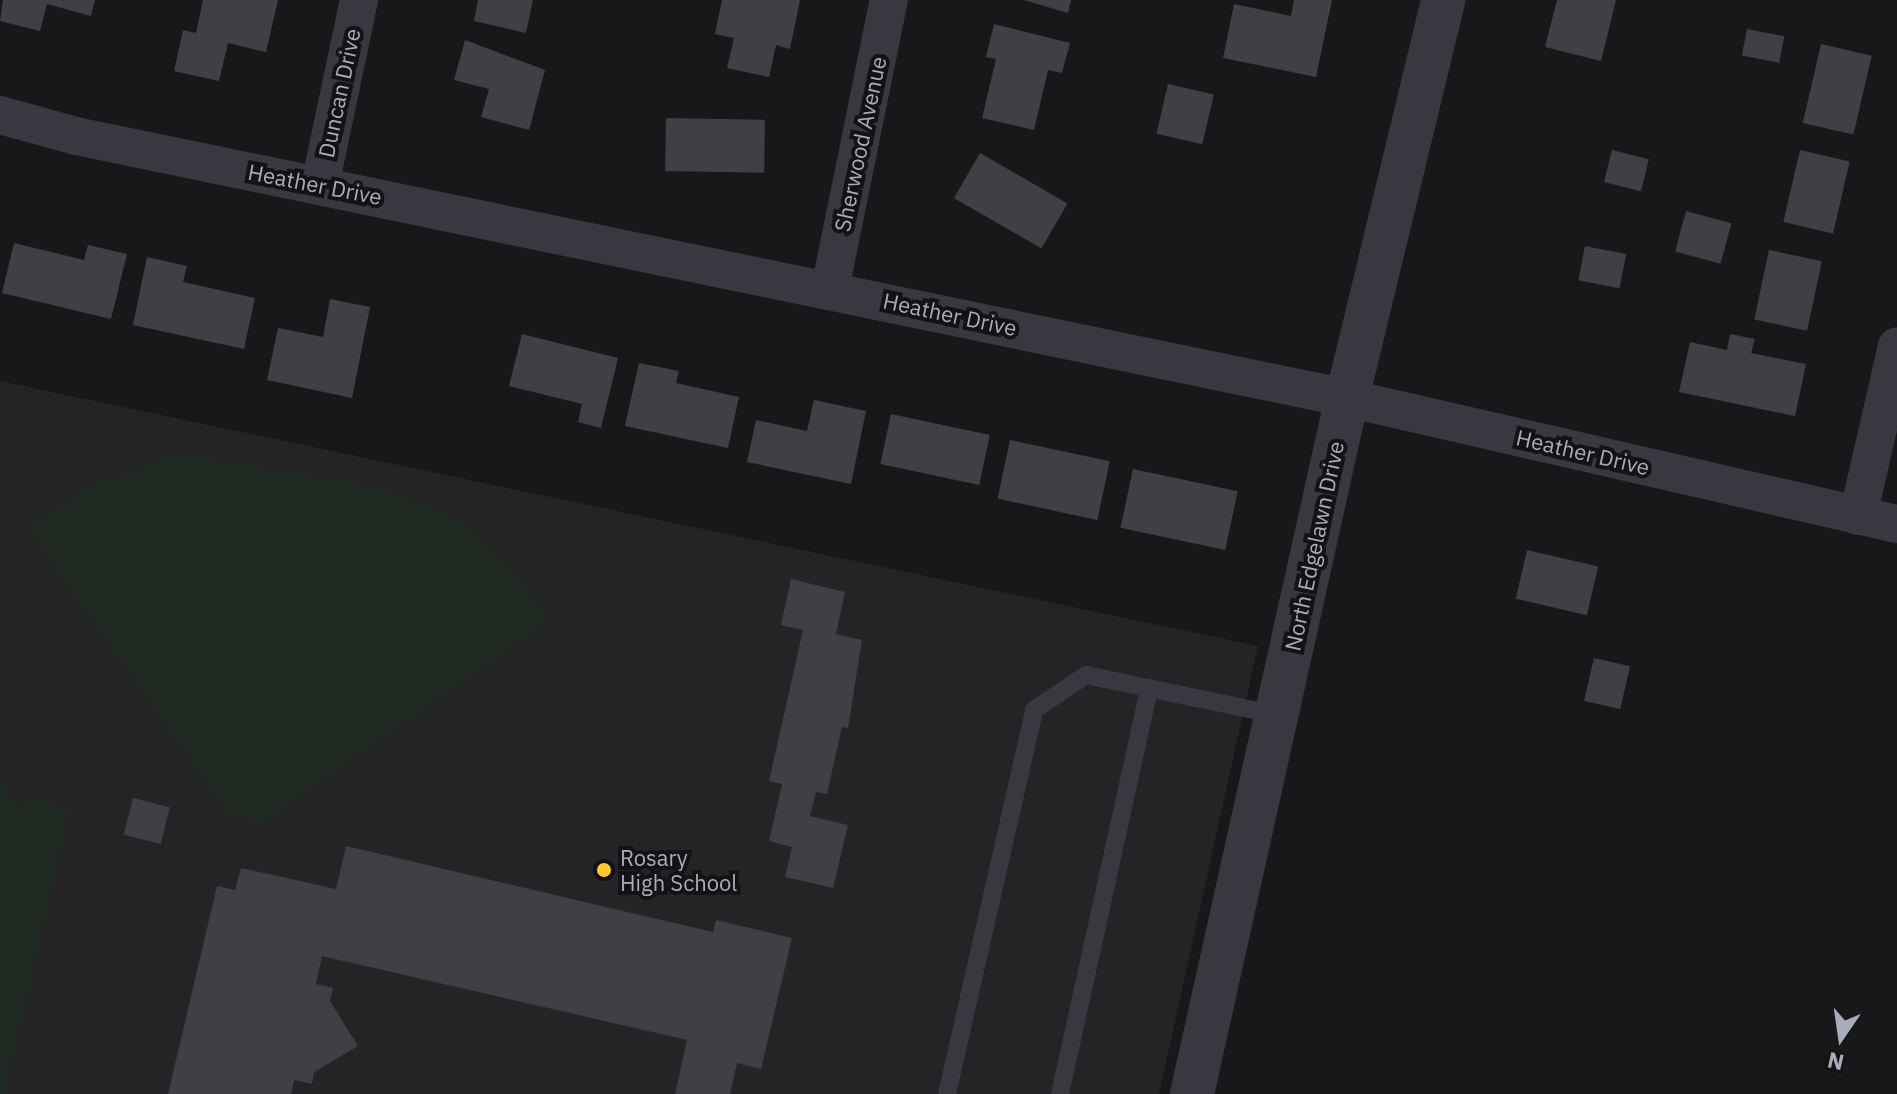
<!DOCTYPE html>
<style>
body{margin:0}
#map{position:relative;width:1897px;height:1094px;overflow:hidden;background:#18181a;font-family:"IBM Plex Sans",sans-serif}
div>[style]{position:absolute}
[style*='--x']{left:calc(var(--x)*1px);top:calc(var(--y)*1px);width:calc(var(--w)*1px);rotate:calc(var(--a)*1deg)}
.built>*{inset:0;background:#242427}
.green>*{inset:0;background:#1f2921}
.building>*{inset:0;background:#3f4045;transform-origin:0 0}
.service>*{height:18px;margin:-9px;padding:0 9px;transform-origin:9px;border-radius:9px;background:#383940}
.minor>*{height:38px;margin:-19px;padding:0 19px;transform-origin:19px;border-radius:19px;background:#383940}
.tertiary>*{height:44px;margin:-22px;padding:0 22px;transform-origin:22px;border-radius:22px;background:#383940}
.dots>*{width:22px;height:22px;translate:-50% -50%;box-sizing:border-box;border:4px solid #131315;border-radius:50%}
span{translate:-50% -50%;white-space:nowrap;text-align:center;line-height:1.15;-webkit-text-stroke:8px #131315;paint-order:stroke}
.street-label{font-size:22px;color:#a9adbb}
.poi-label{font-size:22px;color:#a9adbb}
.left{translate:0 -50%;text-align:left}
.north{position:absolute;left:1801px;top:998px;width:80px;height:80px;-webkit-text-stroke:6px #131315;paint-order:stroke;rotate:193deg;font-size:22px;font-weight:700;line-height:32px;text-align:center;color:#a9adbb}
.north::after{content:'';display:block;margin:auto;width:28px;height:36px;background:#a9adbb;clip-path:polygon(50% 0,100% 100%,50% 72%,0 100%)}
</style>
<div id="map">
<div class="built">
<i style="clip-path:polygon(0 381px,1258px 646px,1159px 1094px,0 1094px)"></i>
</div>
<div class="green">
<i style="clip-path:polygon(177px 453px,373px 485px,423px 503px,471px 527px,513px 571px,550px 621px,261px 824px,228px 815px,26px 527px,94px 484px)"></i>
<i style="clip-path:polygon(0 777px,18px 809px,22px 796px,71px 807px,5px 1094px,0 1094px)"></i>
</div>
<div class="building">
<i style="clip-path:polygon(3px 0,95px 0,91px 16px,47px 4px,40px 31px,0 21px)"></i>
<i style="clip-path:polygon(203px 0,278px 0,266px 52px,228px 43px,219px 81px,174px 71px,183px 30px,196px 33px)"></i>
<i style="clip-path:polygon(478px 0,533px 0,526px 33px,474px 21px)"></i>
<i style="clip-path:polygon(722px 0,800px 0,790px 49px,776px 45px,769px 77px,727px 68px,734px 38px,715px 34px)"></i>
<i style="clip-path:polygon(1024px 0,1071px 0,1068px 13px)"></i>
<i style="clip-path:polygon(1294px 0,1332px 0,1316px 77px,1223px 58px,1234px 4px,1291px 16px)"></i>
<i style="clip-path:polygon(1557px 0,1616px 0,1601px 61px,1545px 47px)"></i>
<i style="clip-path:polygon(994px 24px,1070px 43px,1062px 73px,1048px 70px,1034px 130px,982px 118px,996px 59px,986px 57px)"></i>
<i style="left:1747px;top:29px;width:38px;height:27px;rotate:11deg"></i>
<i style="clip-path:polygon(465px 40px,545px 70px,529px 130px,481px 117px,489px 89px,454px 80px)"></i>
<i style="left:1821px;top:44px;width:52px;height:81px;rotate:13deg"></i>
<i style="left:1168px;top:84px;width:47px;height:51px;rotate:13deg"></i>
<i style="left:666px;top:118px;width:99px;height:53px;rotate:1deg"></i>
<i style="left:1612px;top:150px;width:38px;height:33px;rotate:14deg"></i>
<i style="left:1800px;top:150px;width:51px;height:74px;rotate:13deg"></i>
<i style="left:980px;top:153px;width:101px;height:52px;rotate:30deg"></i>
<i style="left:1686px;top:211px;width:47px;height:42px;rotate:15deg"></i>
<i style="clip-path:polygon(14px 243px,84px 260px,88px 245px,127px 254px,111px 319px,2px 293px)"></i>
<i style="left:1585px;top:246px;width:42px;height:35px;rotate:11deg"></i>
<i style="left:1769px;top:250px;width:54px;height:71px;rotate:12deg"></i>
<i style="clip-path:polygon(147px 257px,187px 266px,183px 282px,255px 298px,244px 349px,133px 325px)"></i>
<i style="clip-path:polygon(330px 299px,370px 307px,352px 398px,267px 380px,278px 328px,323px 337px)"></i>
<i style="clip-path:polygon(522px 334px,618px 358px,601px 428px,578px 422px,582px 404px,509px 386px)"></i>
<i style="clip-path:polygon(1730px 334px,1755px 339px,1751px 353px,1806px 364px,1795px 416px,1679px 392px,1690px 342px,1727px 350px)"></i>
<i style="clip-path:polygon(639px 363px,679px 371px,676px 383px,739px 397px,728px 448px,625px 426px)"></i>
<i style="clip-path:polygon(814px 400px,866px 411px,851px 484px,747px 462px,756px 420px,807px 431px)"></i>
<i style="left:891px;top:414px;width:101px;height:51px;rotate:12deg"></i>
<i style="left:1010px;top:440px;width:102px;height:60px;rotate:12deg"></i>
<i style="left:1133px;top:469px;width:107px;height:60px;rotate:12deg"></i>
<i style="left:1527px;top:550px;width:73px;height:50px;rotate:13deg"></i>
<i style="clip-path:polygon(791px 579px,845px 592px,836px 634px,862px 640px,848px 728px,842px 727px,827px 794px,816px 792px,810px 816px,848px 825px,833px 888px,785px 877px,792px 847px,769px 841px,782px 784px,769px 781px,803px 630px,781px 625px)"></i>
<i style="left:1594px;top:658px;width:37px;height:44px;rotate:13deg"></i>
<i style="left:133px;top:798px;width:38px;height:38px;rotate:14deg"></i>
<i style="clip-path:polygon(346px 846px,713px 932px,716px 920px,792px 938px,761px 1069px,737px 1063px,730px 1094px,675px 1094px,687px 1040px,322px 956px,316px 984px,333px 988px,330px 1001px,358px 1046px,314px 1072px,312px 1084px,294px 1080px,291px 1094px,168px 1094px,217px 886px,235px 890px,241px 868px,336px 889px)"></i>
</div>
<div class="service">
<i style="--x:947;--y:1094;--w:394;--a:-77.2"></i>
<i style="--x:1034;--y:710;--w:63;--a:-33.9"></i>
<i style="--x:1086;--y:675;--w:195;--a:11.8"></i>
<i style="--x:1060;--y:1094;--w:416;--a:-77.6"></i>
</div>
<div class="minor">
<i style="--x:0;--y:115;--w:79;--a:15.4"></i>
<i style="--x:76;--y:136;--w:1298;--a:11.65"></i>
<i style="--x:1347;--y:398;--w:564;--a:12.9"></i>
<i style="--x:320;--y:185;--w:189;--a:-78.1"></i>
<i style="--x:830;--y:289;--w:295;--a:-78.5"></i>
<i style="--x:1858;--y:516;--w:174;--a:-77.1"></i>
</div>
<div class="tertiary">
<i style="--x:1192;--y:1094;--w:713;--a:-77.45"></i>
<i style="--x:1347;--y:398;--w:409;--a:-76.4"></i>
</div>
<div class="dots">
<i style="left:604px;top:870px;background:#ffca2b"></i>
</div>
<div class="street-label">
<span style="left:339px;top:93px;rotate:-78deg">Duncan Drive</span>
<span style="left:860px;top:144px;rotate:-78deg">Sherwood Avenue</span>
<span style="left:315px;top:184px;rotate:11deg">Heather Drive</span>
<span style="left:950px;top:314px;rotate:12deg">Heather Drive</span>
<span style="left:1583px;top:452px;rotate:13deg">Heather Drive</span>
<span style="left:1314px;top:546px;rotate:-78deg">North Edgelawn Drive</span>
</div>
<div class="poi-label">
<span class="left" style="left:620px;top:870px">Rosary<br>High School</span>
</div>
<div class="north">N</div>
</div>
